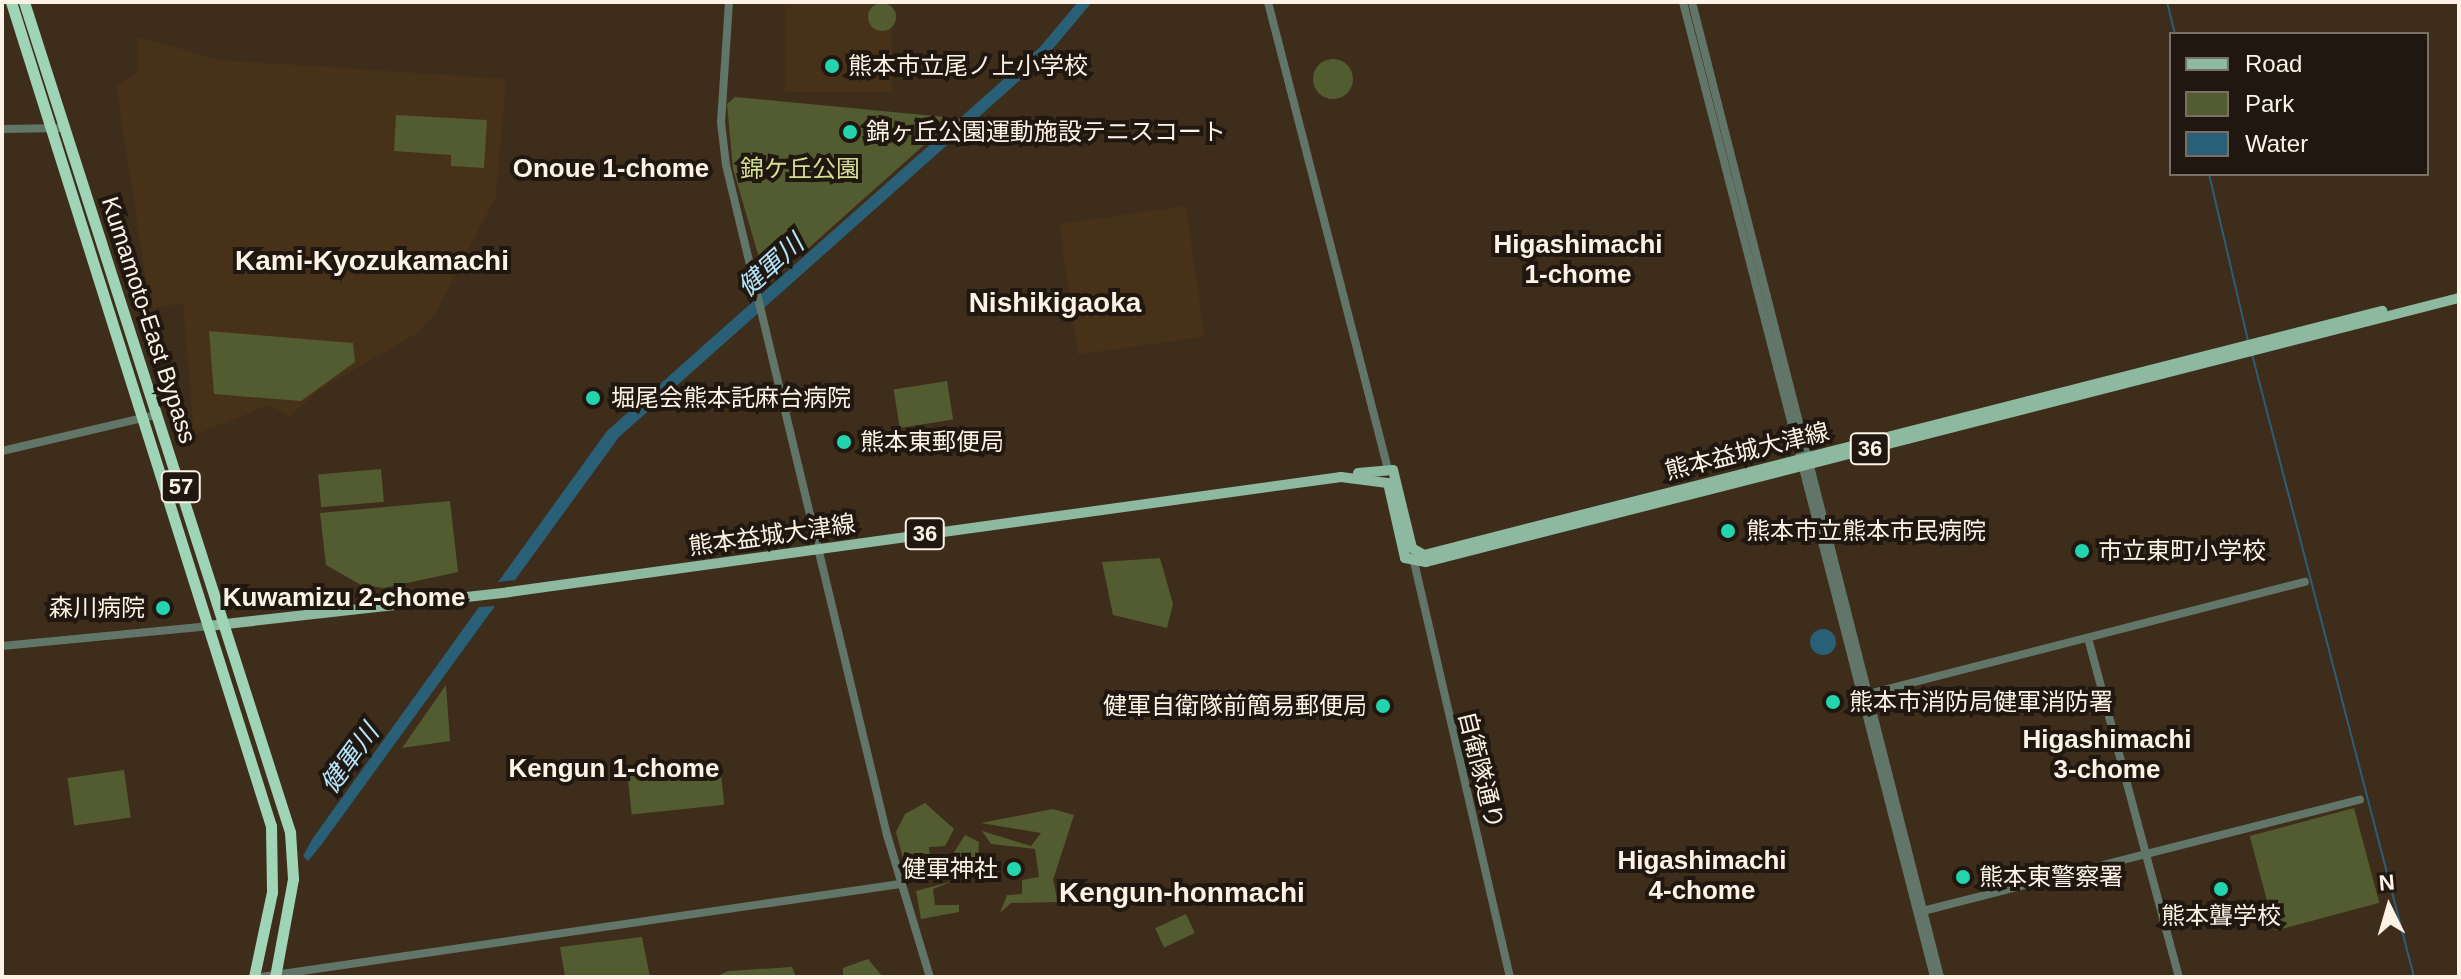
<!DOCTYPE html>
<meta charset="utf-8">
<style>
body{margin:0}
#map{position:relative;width:2461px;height:979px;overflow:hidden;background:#3f2d1b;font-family:Arial,"Noto Sans JP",sans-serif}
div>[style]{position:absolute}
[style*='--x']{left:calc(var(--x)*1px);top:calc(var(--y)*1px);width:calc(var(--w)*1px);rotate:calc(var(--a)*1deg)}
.built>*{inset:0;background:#483119;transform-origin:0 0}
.green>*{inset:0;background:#535b30;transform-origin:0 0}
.round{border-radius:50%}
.water>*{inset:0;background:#295f77}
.stream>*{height:2px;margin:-1px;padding:0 1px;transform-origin:1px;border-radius:1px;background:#295f77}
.minor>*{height:8px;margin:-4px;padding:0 4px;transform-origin:4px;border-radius:4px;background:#617669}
.major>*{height:10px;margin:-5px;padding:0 5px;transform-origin:5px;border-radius:5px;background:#8db9a0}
.highway>*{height:11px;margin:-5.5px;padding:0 5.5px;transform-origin:5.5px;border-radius:5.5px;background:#9fd4b6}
.dots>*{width:22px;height:22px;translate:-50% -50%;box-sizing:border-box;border:4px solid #201810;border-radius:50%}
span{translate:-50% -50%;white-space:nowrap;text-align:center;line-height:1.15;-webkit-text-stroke:8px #201810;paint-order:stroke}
.shield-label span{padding:2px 6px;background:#201810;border:2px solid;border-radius:6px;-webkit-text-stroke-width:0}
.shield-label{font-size:22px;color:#fef2e7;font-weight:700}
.poi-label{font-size:24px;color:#fef2e7}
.left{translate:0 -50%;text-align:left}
.right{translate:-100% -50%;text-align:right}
.park-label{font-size:24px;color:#d1df93}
.street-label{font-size:24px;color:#fef2e7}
.neighbourhood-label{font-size:26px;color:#fef2e7;font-weight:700}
.water-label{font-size:26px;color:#b4e5fc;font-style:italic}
.quarter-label{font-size:28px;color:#fef2e7;font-weight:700}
.frame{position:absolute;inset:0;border:4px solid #fef2e7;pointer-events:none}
.legend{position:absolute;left:2169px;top:32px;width:260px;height:144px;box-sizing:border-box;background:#201810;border:2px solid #796f66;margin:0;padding:10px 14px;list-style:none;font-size:24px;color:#fef2e7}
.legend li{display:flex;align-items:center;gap:16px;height:40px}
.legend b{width:40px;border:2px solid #796f66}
.north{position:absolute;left:2349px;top:867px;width:80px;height:80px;-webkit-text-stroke:6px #201810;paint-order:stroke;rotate:355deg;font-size:22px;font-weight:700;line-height:32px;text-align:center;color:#fef2e7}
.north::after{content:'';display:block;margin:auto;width:28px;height:36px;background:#fef2e7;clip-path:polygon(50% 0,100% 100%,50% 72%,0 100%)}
</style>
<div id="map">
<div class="built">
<i style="left:785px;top:2px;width:107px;height:90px"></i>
<i style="clip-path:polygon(138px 37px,220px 60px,506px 79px,496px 196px,436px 312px,419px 332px,319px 390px,290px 416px,269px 405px,194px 435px,183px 303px,153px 308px,147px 286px,116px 85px,138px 73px)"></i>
<i style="left:1186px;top:206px;width:132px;height:128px;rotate:82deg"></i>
</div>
<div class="green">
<i class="round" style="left:868px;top:3px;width:28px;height:28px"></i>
<i class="round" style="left:1313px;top:59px;width:40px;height:40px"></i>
<i style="clip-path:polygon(735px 97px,945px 117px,951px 121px,767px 285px,733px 169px,727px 104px)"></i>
<i style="clip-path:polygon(396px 115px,487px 120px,484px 168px,451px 166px,451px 155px,394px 151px)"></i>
<i style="clip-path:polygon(209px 331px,353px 343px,355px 362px,301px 401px,214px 394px)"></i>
<i style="left:947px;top:381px;width:39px;height:54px;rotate:81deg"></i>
<i style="left:381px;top:469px;width:33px;height:63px;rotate:85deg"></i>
<i style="clip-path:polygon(450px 501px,458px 572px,384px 588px,361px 585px,326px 565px,320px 513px)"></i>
<i style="clip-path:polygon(1160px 558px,1173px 604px,1167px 628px,1113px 615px,1102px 562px)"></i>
<i style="clip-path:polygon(446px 685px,450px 741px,402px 748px)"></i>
<i style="left:720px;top:765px;width:40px;height:93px;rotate:84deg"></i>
<i style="left:124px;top:770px;width:48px;height:57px;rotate:82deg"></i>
<i style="clip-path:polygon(925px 803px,954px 829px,945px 846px,929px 847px,930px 862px,949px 860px,965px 835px,979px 842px,978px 859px,956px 864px,957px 873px,922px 878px,904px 862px,896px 832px,905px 814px)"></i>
<i style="left:2354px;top:808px;width:98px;height:108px;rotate:75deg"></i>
<i style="clip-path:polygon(1053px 809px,1074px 815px,1053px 880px,1058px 902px,1011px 903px,1000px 913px,1007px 895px,1022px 894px,1022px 880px,1039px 877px,1035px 849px,991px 844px,982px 831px,1031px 846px,1041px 833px,981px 823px)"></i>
<i style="clip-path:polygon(953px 881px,933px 889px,935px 905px,959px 905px,959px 912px,921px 919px,916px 891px)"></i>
<i style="left:1186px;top:914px;width:21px;height:34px;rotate:65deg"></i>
<i style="clip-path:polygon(642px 937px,650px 977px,565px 977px,560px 947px)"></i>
<i style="clip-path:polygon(868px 959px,883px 977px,843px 977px,843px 968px)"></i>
<i style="clip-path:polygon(792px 967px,796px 977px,715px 977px,728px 971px)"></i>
</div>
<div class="water">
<i style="clip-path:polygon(1078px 2px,1092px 2px,1046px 57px,619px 437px,515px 580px,498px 582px,607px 431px,1040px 47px)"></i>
<i style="clip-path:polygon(495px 606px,322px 844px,308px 861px,303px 856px,313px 838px,479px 607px)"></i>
<i class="round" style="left:1810px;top:629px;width:26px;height:26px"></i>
</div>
<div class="stream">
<i style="--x:2167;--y:2;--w:33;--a:76"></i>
<i style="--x:2209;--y:174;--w:171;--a:76.8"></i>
<i style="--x:2252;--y:354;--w:644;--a:75.42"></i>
</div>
<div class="minor">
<i style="--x:729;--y:2;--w:120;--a:93.8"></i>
<i style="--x:721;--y:122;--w:43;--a:83.4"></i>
<i style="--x:726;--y:165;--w:689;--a:76.49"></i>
<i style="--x:887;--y:835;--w:148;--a:73.2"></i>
<i style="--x:1268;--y:2;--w:480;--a:75.6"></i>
<i style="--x:1683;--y:2;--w:1007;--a:75.56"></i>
<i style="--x:1692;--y:2;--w:1006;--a:75.73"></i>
<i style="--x:2;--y:129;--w:63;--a:-0.9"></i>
<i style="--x:2;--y:451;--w:158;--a:-13.2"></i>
<i style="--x:1412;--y:553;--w:435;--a:77"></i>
<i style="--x:2088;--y:638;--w:351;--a:75"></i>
<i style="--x:2;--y:646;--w:207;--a:-5.5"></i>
<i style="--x:1868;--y:694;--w:451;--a:-14.4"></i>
<i style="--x:1919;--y:912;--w:455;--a:-14.3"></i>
<i style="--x:261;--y:977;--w:646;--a:-8.28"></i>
</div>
<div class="major">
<i style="--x:1358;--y:473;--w:35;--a:-5"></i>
<i style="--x:1393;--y:470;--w:80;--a:76.3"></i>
<i style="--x:1412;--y:548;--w:14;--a:30"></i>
<i style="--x:1424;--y:555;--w:989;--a:-14.29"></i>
<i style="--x:208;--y:626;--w:303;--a:-6.4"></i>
<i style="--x:509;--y:592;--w:840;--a:-7.87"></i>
<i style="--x:1341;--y:477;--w:47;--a:7.3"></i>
<i style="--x:1388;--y:483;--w:77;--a:77.2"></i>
<i style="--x:1405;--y:558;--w:21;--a:11"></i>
<i style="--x:1426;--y:562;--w:1066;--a:-14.34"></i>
</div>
<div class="highway">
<i style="--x:11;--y:2;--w:864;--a:72.49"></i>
<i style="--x:271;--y:826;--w:66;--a:89.1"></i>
<i style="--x:272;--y:892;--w:87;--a:102"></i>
<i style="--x:24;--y:2;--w:872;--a:72.23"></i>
<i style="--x:290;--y:832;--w:47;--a:86.3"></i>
<i style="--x:293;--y:879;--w:100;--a:100.4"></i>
</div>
<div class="dots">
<i style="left:832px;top:66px;background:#22d5af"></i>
<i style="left:850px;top:132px;background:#22d5af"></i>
<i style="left:593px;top:398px;background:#22d5af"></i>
<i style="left:844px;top:442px;background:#22d5af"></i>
<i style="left:1728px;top:531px;background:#22d5af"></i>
<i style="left:2082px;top:551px;background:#22d5af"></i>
<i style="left:163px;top:608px;background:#22d5af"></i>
<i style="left:1833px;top:702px;background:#22d5af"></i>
<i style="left:1383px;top:706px;background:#22d5af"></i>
<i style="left:1014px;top:869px;background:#22d5af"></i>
<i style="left:1963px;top:877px;background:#22d5af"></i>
<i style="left:2221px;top:889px;background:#22d5af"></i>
</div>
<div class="shield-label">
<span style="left:1870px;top:449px">36</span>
<span style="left:181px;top:487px">57</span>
<span style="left:925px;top:534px">36</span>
</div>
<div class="poi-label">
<span class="left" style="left:848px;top:66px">熊本市立尾ノ上小学校</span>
<span class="left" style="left:866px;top:132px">錦ヶ丘公園運動施設テニスコート</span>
<span class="left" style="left:611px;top:398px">堀尾会熊本託麻台病院</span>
<span class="left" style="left:860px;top:442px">熊本東郵便局</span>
<span class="left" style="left:1746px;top:531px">熊本市立熊本市民病院</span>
<span class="left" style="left:2098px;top:551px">市立東町小学校</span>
<span class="right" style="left:145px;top:608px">森川病院</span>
<span class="left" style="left:1849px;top:702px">熊本市消防局健軍消防署</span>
<span class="right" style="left:1367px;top:706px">健軍自衛隊前簡易郵便局</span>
<span class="right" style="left:998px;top:869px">健軍神社</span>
<span class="left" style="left:1979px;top:877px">熊本東警察署</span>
<span style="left:2221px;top:916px">熊本聾学校</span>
</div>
<div class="park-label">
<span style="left:800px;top:169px">錦ケ丘公園</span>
</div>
<div class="street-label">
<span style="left:149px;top:320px;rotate:72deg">Kumamoto-East Bypass</span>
<span style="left:1747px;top:451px;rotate:-14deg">熊本益城大津線</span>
<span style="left:772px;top:535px;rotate:-8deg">熊本益城大津線</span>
<span style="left:1481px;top:770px;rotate:76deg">自衛隊通り</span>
</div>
<div class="neighbourhood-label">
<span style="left:611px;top:169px">Onoue 1-chome</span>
<span style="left:1578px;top:260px">Higashimachi<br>1-chome</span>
<span style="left:344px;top:598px">Kuwamizu 2-chome</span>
<span style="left:2107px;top:755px">Higashimachi<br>3-chome</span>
<span style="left:614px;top:769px">Kengun 1-chome</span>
<span style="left:1702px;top:876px">Higashimachi<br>4-chome</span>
</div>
<div class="water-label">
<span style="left:771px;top:266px;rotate:-42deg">健軍川</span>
<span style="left:350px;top:759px;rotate:-54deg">健軍川</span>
</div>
<div class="quarter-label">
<span style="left:372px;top:261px">Kami-Kyozukamachi</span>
<span style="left:1055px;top:303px">Nishikigaoka</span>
<span style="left:1182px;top:893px">Kengun-honmachi</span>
</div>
<div class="frame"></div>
<ul class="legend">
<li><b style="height:10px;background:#8db9a0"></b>Road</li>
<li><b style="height:22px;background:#535b30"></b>Park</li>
<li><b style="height:22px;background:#295f77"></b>Water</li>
</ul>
<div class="north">N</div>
</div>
